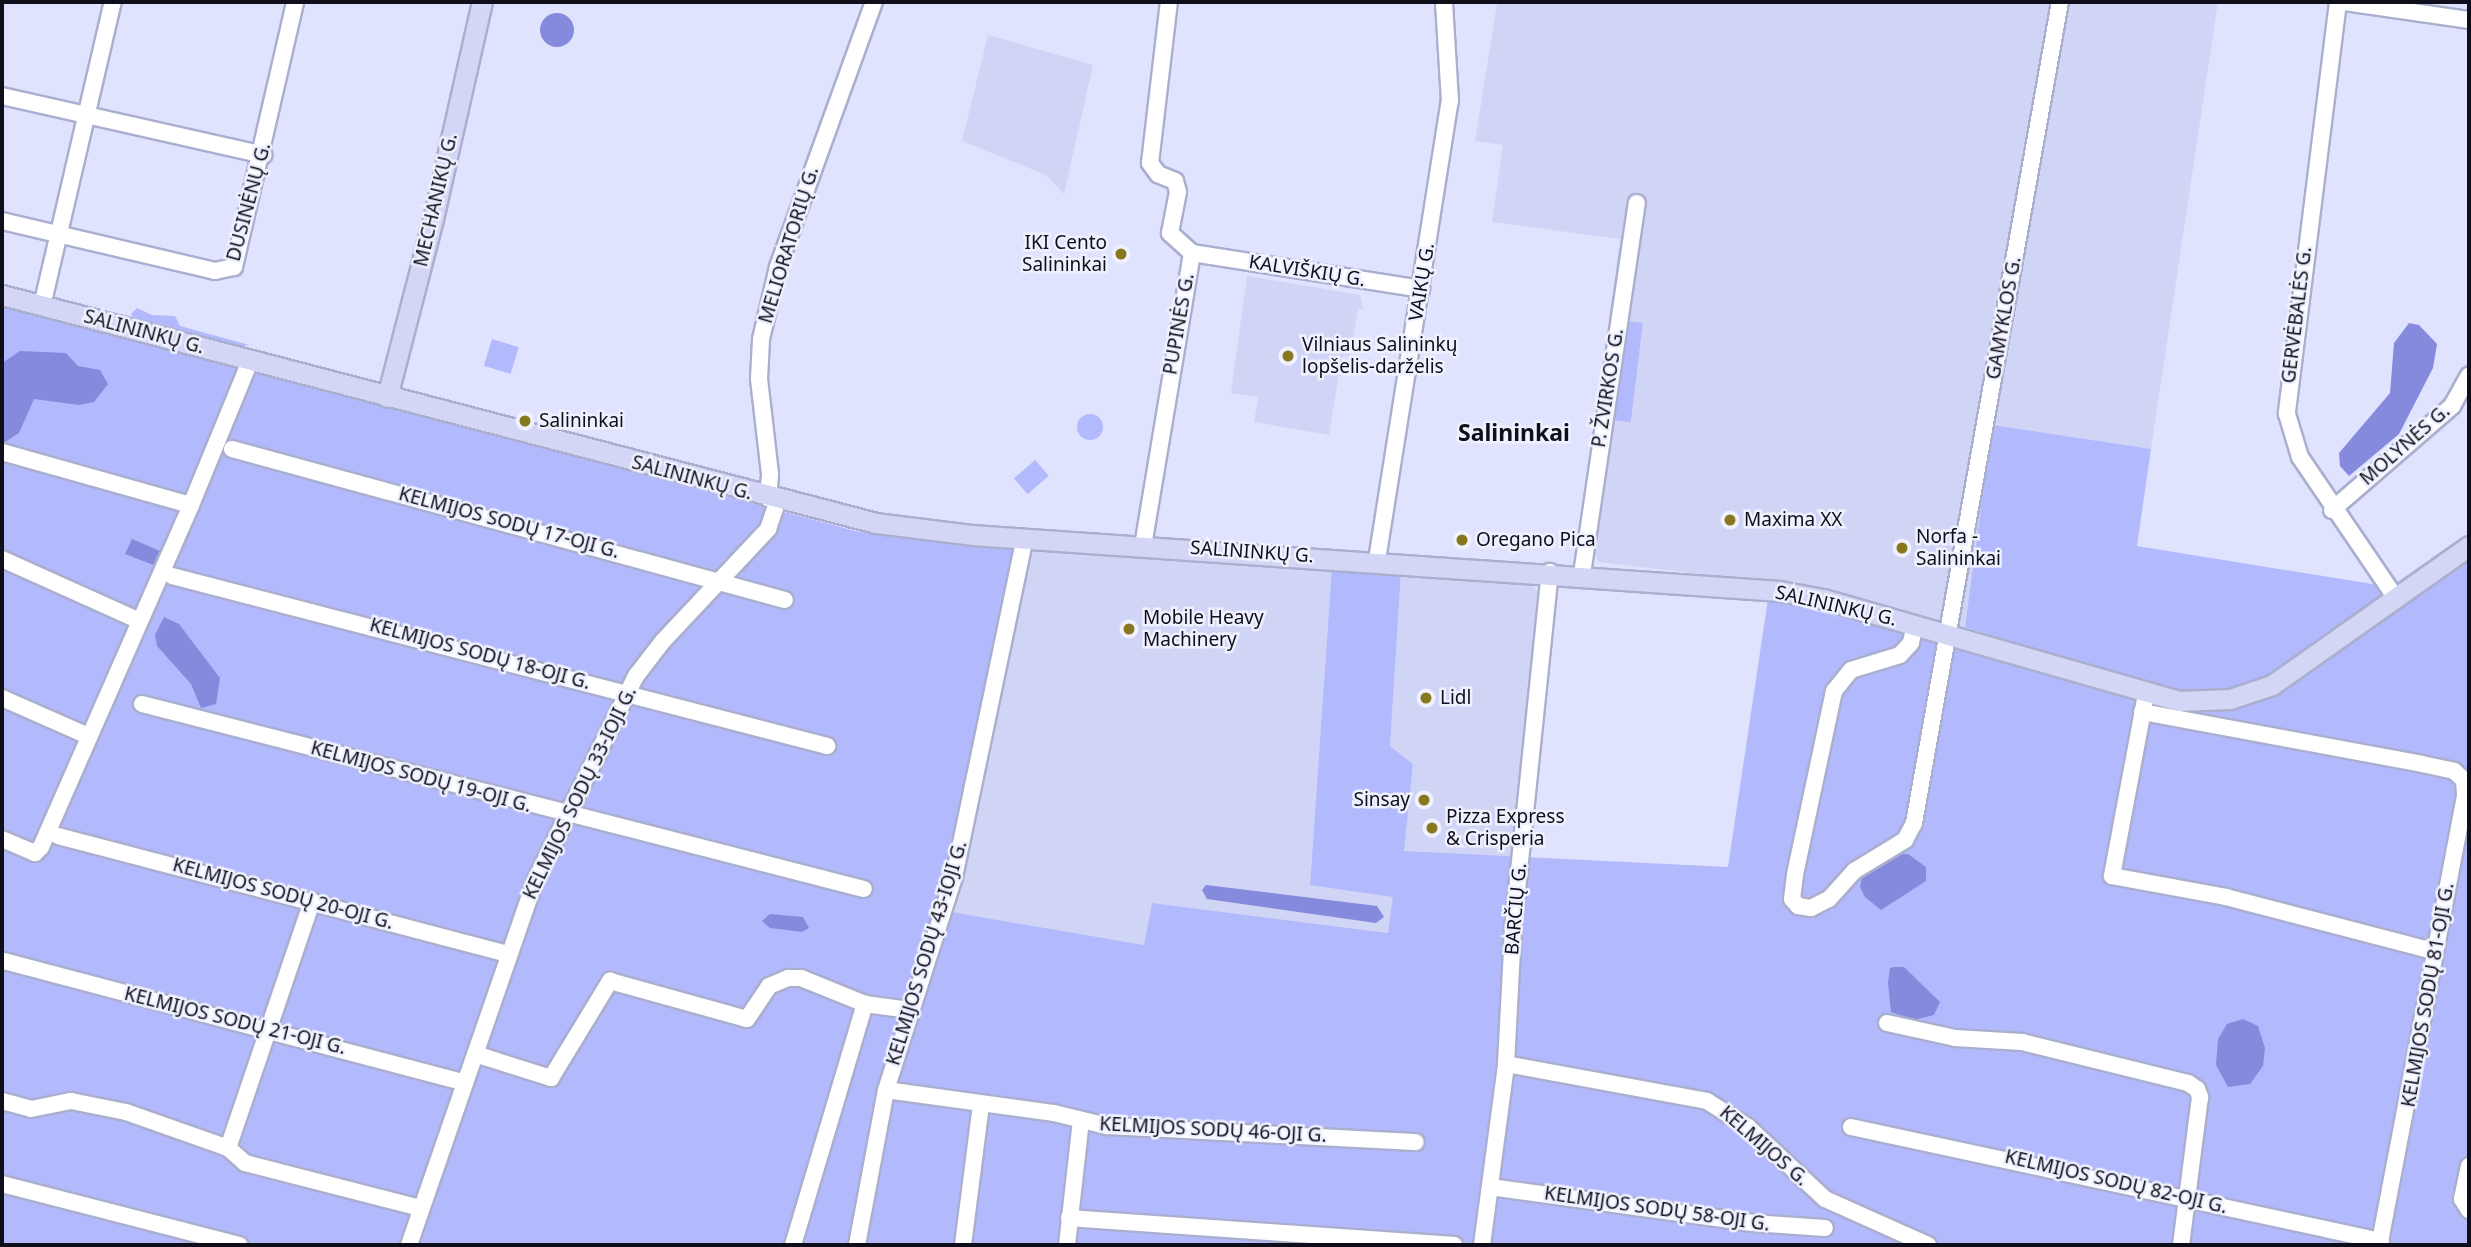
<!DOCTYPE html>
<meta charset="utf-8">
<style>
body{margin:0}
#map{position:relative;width:2471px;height:1247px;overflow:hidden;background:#e0e3fe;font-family:"Noto Sans",sans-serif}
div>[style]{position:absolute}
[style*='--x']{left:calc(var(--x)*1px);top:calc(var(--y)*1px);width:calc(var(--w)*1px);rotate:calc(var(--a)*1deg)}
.built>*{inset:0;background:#d1d5f5}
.green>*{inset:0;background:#b2b9fc;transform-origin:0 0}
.round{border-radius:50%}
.water>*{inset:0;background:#858add}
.roads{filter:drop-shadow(2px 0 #abafcf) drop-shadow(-2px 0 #abafcf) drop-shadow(0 2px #abafcf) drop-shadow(0 -2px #abafcf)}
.minor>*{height:16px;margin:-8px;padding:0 8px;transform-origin:8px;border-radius:8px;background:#fff}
.major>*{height:19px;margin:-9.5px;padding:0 9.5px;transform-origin:9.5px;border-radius:9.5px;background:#d3d6f4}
.dots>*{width:19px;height:19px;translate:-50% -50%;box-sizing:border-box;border:4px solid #eff1ff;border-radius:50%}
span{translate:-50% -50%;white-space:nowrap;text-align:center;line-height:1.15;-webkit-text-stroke:5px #eff1ff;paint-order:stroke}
.street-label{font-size:19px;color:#0e0f1a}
.poi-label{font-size:19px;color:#0e0f1a}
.right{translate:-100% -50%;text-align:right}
.left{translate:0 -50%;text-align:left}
.quarter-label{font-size:23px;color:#0e0f1a;font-weight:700}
.frame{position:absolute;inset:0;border:4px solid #0e0f1a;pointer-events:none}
</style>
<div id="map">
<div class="built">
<i style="clip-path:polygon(1570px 2px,2218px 2px,2151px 449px,1992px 426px,1965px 627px,1802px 586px,1598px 562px,1594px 550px,1612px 420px,1629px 422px,1643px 324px,1609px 319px,1620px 239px,1492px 222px,1503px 145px,1475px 141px,1497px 4px)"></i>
<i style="clip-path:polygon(988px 35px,1093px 65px,1064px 194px,1046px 175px,962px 141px)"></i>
<i style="clip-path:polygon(1247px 276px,1360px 295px,1363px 309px,1358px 309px,1350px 357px,1342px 356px,1329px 435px,1254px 422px,1258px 397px,1231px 393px)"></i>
<i style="clip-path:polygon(1016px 548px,1332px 566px,1310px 884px,1394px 897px,1388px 933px,1152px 903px,1144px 945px,940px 910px)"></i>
<i style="clip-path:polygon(1401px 572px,1529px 582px,1541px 595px,1514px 858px,1403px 851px,1413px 764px,1390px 746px)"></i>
</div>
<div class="green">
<i style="clip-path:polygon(2px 303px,859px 532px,1016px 548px,940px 910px,1144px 945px,1152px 903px,1388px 933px,1393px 897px,1310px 885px,1332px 566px,1401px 572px,1390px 746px,1413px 764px,1404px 851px,1728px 867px,1768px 599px,2193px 706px,2275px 691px,2298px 680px,2469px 556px,2469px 1245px,2px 1245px)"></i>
<i style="clip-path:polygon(137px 308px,152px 315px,175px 316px,180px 326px,249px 345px,237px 347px,134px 321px,131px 314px)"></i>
<i style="left:1626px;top:321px;width:17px;height:100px;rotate:7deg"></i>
<i style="left:492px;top:339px;width:28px;height:28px;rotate:17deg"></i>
<i class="round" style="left:1077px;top:414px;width:26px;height:26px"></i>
<i style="clip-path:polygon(1992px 425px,2151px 449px,2137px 546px,2397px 588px,2275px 673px,2221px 692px,2188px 693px,2146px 685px,1965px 627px)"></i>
<i style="left:1035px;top:460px;width:21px;height:28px;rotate:49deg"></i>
</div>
<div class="water">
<i class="round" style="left:540px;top:13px;width:34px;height:34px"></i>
<i style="clip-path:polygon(2409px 323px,2419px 325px,2437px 344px,2433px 368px,2399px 434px,2349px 476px,2340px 466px,2339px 453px,2390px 393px,2394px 343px)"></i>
<i style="clip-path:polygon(20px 351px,66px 353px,78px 366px,100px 370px,108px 384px,94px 402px,79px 405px,34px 399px,19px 433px,2px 444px,2px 363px)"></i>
<i style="clip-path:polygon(132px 539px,160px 551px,156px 566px,125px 554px)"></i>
<i style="clip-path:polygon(164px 617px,179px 624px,220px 678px,216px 704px,201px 708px,191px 684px,157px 646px,155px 635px)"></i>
<i style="clip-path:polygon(1900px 854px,1908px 854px,1926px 867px,1926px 881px,1881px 910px,1865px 897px,1860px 887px,1862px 878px)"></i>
<i style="clip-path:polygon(1206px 885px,1377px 906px,1384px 917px,1376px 923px,1207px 899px,1202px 890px)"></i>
<i style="clip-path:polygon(770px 914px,803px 917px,809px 928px,802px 932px,770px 928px,762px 921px)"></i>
<i style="clip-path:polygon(1895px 967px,1904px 967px,1940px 1002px,1934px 1015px,1914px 1020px,1891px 1012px,1888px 983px,1890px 968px)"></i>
<i style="clip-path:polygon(2243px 1019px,2258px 1026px,2265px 1048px,2263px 1066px,2250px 1084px,2228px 1087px,2216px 1065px,2218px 1039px,2227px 1024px)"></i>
</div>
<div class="roads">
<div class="minor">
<i style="--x:2338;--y:2;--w:415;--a:97.1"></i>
<i style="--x:2287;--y:414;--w:45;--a:73.2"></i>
<i style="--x:2300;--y:457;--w:171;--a:55.8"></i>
<i style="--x:2344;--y:2;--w:126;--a:8.2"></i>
<i style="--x:2;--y:96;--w:268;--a:12.7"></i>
<i style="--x:2;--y:221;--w:219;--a:13.2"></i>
<i style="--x:215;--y:271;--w:19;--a:-12"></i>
<i style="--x:234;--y:267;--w:272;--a:-77"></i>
<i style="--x:1192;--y:253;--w:232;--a:8.9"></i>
<i style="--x:42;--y:306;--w:312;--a:-76.9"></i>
<i style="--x:232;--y:449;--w:573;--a:15.27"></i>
<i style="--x:2;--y:452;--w:196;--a:15.7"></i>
<i style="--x:191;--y:505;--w:156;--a:-67.7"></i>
<i style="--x:768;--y:498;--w:24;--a:-85"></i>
<i style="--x:770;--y:474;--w:96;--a:-96.6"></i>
<i style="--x:759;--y:379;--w:40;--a:-87.1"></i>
<i style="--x:761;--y:339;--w:74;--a:-76.7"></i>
<i style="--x:778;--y:267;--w:282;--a:-70.1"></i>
<i style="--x:2332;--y:510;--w:159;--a:-40.9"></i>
<i style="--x:2452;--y:406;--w:35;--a:-61"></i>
<i style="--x:1143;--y:546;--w:297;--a:-80.5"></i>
<i style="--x:1192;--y:253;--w:30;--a:-138"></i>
<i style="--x:1170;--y:233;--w:42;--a:-79"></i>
<i style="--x:1178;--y:192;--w:11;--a:-105"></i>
<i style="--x:1175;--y:181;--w:18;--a:-158"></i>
<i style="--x:1158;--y:174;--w:14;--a:-126"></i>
<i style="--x:1150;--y:163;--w:162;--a:-83.3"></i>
<i style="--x:2;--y:559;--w:151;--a:24.2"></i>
<i style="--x:1377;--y:560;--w:465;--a:-81"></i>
<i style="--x:1450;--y:101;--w:99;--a:-93.5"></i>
<i style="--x:1582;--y:574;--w:375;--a:-81.6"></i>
<i style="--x:172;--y:576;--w:677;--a:14.55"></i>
<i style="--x:1915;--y:625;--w:18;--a:103"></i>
<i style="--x:1911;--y:643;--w:16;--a:133"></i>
<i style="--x:1900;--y:655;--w:51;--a:163"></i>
<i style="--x:1851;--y:670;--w:27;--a:129"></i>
<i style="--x:1834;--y:691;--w:188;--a:102"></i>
<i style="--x:1795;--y:875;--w:24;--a:97"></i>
<i style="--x:1792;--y:899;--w:9;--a:49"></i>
<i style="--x:1798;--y:906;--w:13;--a:9"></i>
<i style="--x:1811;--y:908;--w:20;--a:-27"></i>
<i style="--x:1829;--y:899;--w:38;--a:-48"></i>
<i style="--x:1854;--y:871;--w:60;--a:-31.3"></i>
<i style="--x:1905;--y:840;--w:19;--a:-62"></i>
<i style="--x:1914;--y:823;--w:834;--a:-79.92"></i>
<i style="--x:2146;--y:694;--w:185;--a:100.6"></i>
<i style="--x:2112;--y:876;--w:116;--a:10.4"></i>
<i style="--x:2226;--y:897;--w:215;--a:14.6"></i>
<i style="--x:2;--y:698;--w:94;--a:23.8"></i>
<i style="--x:142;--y:704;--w:745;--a:14.37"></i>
<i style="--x:2142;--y:712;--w:285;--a:10.5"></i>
<i style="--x:2422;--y:764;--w:33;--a:12"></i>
<i style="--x:2454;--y:771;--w:13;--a:42"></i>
<i style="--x:2464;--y:780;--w:16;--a:86"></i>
<i style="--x:2465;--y:796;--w:457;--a:100.8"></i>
<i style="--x:58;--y:836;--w:465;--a:14.7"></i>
<i style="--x:2;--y:839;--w:36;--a:23"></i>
<i style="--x:35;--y:853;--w:8;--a:-45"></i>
<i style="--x:41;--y:847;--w:373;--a:-66.3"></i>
<i style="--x:4;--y:961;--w:477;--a:14.8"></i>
<i style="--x:1887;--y:1023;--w:70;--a:12.4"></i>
<i style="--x:1955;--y:1038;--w:67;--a:3.4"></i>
<i style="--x:2022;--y:1042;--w:171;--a:13.9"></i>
<i style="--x:2188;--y:1083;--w:11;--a:34"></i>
<i style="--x:2197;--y:1089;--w:9;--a:69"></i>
<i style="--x:2200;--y:1097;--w:149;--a:97.3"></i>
<i style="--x:475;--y:1054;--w:80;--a:17.5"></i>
<i style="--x:551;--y:1078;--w:114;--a:-58.7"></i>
<i style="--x:610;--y:981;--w:142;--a:15.5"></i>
<i style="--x:747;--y:1019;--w:40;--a:-56"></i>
<i style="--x:769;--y:986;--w:21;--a:-23"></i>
<i style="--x:788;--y:978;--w:13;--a:0"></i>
<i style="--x:801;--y:978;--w:69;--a:22.1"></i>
<i style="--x:1506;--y:1064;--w:204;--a:10.4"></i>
<i style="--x:1707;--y:1101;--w:49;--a:32.4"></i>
<i style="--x:1748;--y:1127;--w:105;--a:43.1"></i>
<i style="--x:1825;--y:1199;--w:113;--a:24.1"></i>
<i style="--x:886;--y:1090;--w:170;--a:7.8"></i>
<i style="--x:1054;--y:1113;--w:55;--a:13.8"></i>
<i style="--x:1107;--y:1126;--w:309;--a:3"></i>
<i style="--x:2;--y:1101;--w:30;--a:15"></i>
<i style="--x:31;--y:1109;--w:41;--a:-11.3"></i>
<i style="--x:71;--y:1101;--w:56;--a:11.3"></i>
<i style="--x:126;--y:1112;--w:108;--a:19.4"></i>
<i style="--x:228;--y:1148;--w:23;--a:41"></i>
<i style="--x:245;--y:1163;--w:181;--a:14.4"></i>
<i style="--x:1851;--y:1127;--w:542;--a:12.14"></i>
<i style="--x:228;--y:1148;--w:261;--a:-71.2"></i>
<i style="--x:2469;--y:1166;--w:34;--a:102"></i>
<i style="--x:2462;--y:1199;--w:13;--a:58"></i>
<i style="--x:2;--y:1184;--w:245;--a:14.4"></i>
<i style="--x:1490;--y:1187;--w:265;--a:7.8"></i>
<i style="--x:1753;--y:1223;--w:72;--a:4"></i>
<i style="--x:1069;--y:1218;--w:386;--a:4"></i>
<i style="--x:409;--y:1245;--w:385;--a:-70.9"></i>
<i style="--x:535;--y:881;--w:229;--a:-63.8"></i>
<i style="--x:636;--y:676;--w:44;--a:-52.4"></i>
<i style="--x:663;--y:641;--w:154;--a:-46.8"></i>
<i style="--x:768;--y:529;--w:31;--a:-71"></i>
<i style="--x:793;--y:1245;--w:252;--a:-73.4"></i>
<i style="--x:865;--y:1004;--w:45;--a:7.6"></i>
<i style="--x:857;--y:1245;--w:158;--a:-79.4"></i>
<i style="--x:886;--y:1090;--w:224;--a:-72.3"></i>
<i style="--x:954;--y:877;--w:346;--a:-78.2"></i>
<i style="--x:963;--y:1245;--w:141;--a:-82.7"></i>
<i style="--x:1067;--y:1245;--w:125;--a:-83.6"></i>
<i style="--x:1482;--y:1245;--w:183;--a:-82.4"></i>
<i style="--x:1506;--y:1064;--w:135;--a:-87"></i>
<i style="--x:1513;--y:929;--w:359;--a:-84.1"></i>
</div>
<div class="major">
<i style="--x:2;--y:295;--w:903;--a:14.62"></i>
<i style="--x:876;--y:523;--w:97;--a:7.1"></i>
<i style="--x:972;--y:535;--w:810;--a:3.96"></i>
<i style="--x:1780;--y:591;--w:44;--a:10.5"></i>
<i style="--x:1823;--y:599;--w:370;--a:16"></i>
<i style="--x:2179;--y:701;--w:51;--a:-2.2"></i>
<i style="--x:2230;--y:699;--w:44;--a:-18.4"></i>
<i style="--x:2272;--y:685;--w:241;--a:-35.2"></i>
<i style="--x:387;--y:397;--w:184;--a:-75.5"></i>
<i style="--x:433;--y:219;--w:222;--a:-77.3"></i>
</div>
</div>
<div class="dots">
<i style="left:1121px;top:254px;background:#87781d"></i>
<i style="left:1288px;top:356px;background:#87781d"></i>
<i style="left:525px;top:421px;background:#87781d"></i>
<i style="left:1730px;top:520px;background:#87781d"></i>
<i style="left:1462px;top:540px;background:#87781d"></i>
<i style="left:1902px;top:548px;background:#87781d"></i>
<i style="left:1129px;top:629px;background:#87781d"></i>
<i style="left:1426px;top:698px;background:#87781d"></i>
<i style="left:1424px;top:800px;background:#87781d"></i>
<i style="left:1432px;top:828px;background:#87781d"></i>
</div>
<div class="street-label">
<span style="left:436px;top:200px;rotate:-77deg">MECHANIKŲ G.</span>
<span style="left:249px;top:202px;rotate:-75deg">DUSINĖNŲ G.</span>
<span style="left:789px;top:245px;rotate:-73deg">MELIORATORIŲ G.</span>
<span style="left:1307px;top:271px;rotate:9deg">KALVIŠKIŲ G.</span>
<span style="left:1422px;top:282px;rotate:-81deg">VAIKŲ G.</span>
<span style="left:2297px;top:315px;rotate:-83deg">GERVĖBALĖS G.</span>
<span style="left:2004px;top:318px;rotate:-80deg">GAMYKLOS G.</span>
<span style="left:1179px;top:324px;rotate:-80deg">PUPINĖS G.</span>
<span style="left:144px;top:332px;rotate:15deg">SALININKŲ G.</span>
<span style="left:1608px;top:388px;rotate:-81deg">P. ŽVIRKOS G.</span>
<span style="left:2405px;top:445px;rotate:-41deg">MOLYNĖS G.</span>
<span style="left:692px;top:478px;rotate:15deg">SALININKŲ G.</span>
<span style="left:509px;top:523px;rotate:15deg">KELMIJOS SODŲ 17-OJI G.</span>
<span style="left:1252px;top:552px;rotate:4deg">SALININKŲ G.</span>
<span style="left:1836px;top:606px;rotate:13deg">SALININKŲ G.</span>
<span style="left:480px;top:654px;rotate:15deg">KELMIJOS SODŲ 18-OJI G.</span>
<span style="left:421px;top:777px;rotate:15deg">KELMIJOS SODŲ 19-OJI G.</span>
<span style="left:580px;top:793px;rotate:-64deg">KELMIJOS SODŲ 33-IOJI G.</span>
<span style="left:283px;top:894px;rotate:15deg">KELMIJOS SODŲ 20-OJI G.</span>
<span style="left:1516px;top:909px;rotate:-85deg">BARČIŲ G.</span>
<span style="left:927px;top:953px;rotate:-73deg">KELMIJOS SODŲ 43-IOJI G.</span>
<span style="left:2428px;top:995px;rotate:-80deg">KELMIJOS SODŲ 81-OJI G.</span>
<span style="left:235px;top:1021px;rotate:14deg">KELMIJOS SODŲ 21-OJI G.</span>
<span style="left:1213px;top:1130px;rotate:3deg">KELMIJOS SODŲ 46-OJI G.</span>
<span style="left:1764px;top:1146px;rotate:41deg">KELMIJOS G.</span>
<span style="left:2116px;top:1182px;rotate:13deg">KELMIJOS SODŲ 82-OJI G.</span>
<span style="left:1657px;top:1209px;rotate:8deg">KELMIJOS SODŲ 58-OJI G.</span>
</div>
<div class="poi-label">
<span class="right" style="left:1107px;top:254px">IKI Cento<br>Salininkai</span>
<span class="left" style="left:1302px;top:356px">Vilniaus Salininkų<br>lopšelis-darželis</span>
<span class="left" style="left:539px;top:421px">Salininkai</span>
<span class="left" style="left:1744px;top:520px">Maxima XX</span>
<span class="left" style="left:1916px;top:548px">Norfa -<br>Salininkai</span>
<span class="left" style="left:1476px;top:540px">Oregano Pica</span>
<span class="left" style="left:1143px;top:629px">Mobile Heavy<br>Machinery</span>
<span class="left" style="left:1440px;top:698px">Lidl</span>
<span class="right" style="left:1410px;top:800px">Sinsay</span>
<span class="left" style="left:1446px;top:828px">Pizza Express<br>&amp; Crisperia</span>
</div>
<div class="quarter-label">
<span style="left:1514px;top:432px">Salininkai</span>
</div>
<div class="frame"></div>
</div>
